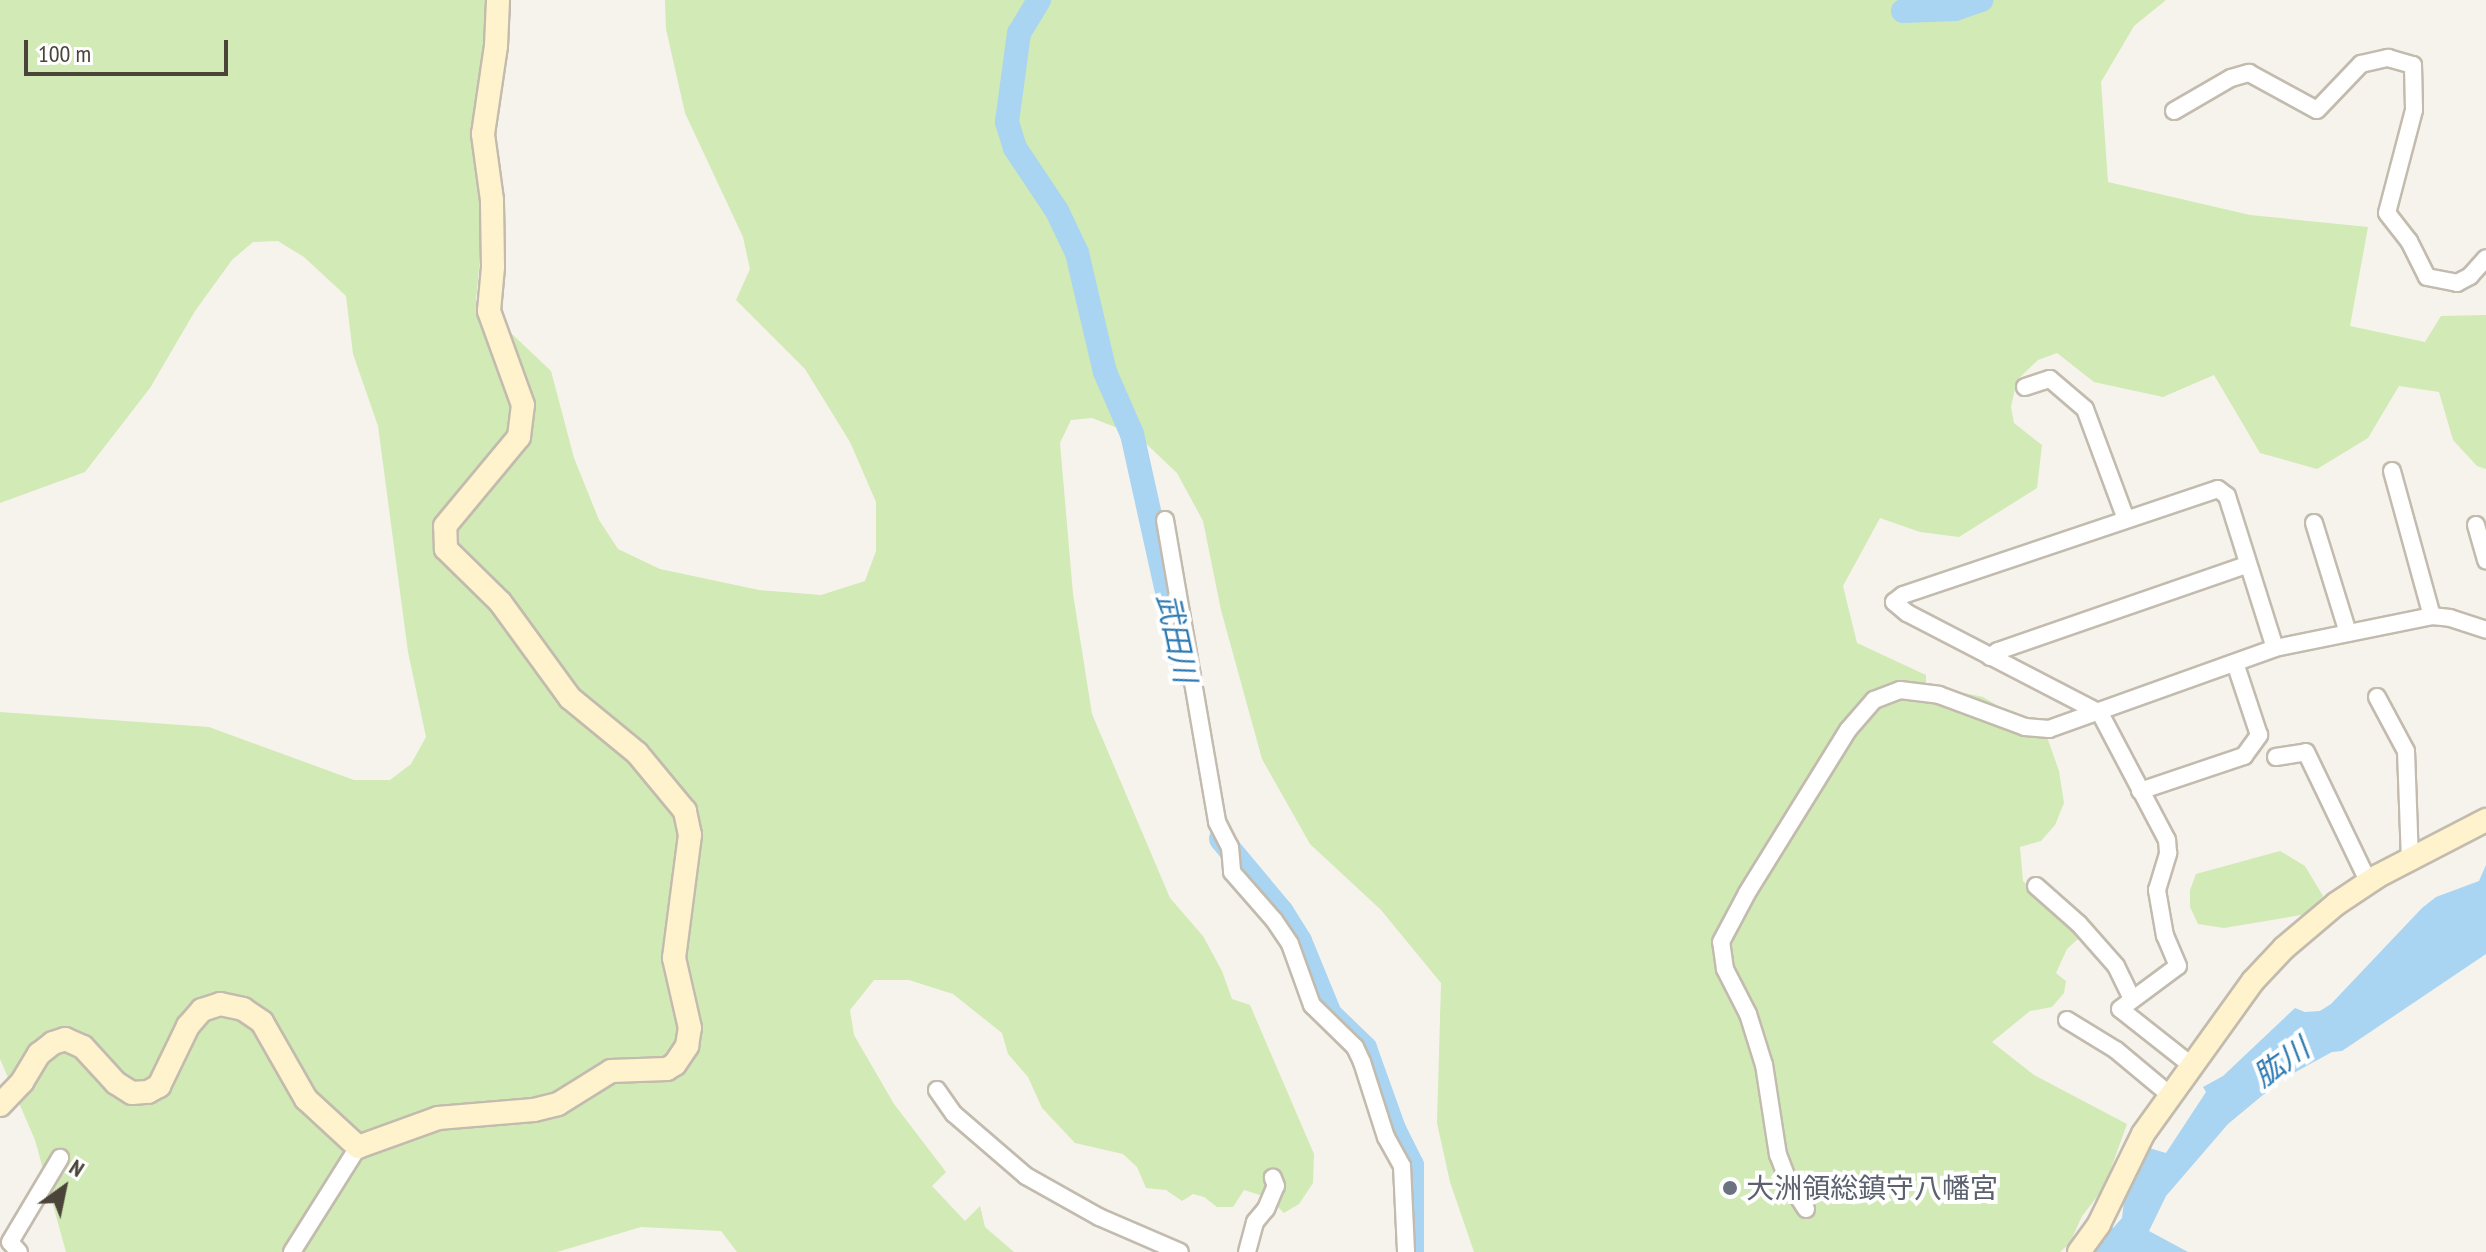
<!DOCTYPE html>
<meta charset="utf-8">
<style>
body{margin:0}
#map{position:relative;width:2486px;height:1252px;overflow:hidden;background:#f6f3ec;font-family:"PT Sans Narrow","Noto Sans JP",sans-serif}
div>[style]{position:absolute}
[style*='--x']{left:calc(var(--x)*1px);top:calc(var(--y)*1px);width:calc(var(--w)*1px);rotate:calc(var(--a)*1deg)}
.green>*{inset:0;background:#d2eab5}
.water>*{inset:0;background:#a9d4f2}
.river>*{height:24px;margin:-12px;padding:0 12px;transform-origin:12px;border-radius:12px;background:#a9d4f2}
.roads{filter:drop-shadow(2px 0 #c2bbae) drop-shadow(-2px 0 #c2bbae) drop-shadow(0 2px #c2bbae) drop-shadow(0 -2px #c2bbae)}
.street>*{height:16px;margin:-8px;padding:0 8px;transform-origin:8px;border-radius:8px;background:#fff}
.secondary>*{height:22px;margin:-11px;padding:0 11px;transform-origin:11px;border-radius:11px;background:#fff3cd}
.dots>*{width:22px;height:22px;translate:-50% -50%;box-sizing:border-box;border:4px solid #fff;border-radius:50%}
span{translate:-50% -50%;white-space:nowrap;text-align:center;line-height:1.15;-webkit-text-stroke:8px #fff;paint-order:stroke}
.worship-label{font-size:28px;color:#5b616d}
.left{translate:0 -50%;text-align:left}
.water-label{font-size:30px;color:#2e7ab2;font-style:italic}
.north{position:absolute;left:24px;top:1148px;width:80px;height:80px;-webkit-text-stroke:6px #fff;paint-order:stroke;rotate:33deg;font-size:22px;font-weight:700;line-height:32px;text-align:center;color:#4b4439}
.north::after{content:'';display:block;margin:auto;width:28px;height:36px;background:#4b4439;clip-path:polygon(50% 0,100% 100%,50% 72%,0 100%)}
.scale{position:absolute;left:24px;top:40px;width:204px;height:36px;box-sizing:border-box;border:4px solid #4b4439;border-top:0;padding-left:10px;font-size:24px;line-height:28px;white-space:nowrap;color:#4b4439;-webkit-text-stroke:6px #fff;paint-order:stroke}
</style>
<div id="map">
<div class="green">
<i style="clip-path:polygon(0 0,486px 0,483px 74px,470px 128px,481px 172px,484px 214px,476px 300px,551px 371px,574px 458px,599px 520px,618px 549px,660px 569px,759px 590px,821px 595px,865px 581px,876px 551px,876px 502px,850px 442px,805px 369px,736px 300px,750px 269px,743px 237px,685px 113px,666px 29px,665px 0,2166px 0,2134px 26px,2101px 82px,2108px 182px,2250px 215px,2368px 227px,2350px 326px,2425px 342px,2441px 316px,2486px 315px,2486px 469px,2477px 466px,2453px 440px,2439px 392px,2399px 386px,2368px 438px,2317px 469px,2260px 453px,2214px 375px,2163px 397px,2094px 382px,2057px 353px,2038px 360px,2017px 380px,2011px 407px,2014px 423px,2042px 445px,2037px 488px,1959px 537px,1920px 532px,1880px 518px,1843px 586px,1857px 643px,1926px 675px,1926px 685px,1983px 697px,2046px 734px,2059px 771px,2064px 803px,2055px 825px,2041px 841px,2020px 847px,2023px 881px,2067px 921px,2079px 938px,2067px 949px,2056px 973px,2066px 981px,2064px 993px,2052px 1007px,2030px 1011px,1992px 1042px,2034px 1075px,2127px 1124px,2104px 1188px,2082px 1216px,2070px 1243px,2060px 1252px,1474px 1252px,1450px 1182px,1437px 1123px,1441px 983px,1381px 910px,1310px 844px,1262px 759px,1221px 610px,1203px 521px,1177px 473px,1138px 436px,1092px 418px,1071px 420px,1060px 443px,1073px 594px,1092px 714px,1170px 898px,1203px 936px,1222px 971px,1232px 999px,1250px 1005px,1314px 1154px,1313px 1183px,1299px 1204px,1284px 1213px,1269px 1198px,1244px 1190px,1233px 1207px,1217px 1207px,1204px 1197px,1193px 1194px,1182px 1201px,1166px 1190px,1146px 1188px,1137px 1167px,1123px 1154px,1075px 1143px,1042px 1108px,1028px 1077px,1008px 1054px,1002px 1033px,953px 994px,909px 980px,874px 980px,850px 1010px,854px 1035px,894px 1104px,946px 1172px,932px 1186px,965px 1221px,980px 1206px,985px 1227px,1014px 1252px,737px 1252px,721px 1231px,641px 1227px,557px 1252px,66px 1252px,35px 1140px,0 1059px,0 712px,209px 727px,354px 780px,390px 780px,411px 764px,426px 737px,408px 652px,378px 426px,353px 354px,346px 296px,304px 257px,278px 241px,253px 242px,232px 260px,195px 311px,150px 388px,85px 472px,0 503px)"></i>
<i style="clip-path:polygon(2280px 851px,2305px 866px,2323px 896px,2307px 914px,2224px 928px,2198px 924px,2190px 907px,2190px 890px,2196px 874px)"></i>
</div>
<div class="water">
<i style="clip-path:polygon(2486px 865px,2486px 954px,2342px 1051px,2332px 1052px,2281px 1080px,2228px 1124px,2166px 1196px,2149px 1231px,2188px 1252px,2091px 1252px,2109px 1224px,2113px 1228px,2122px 1218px,2125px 1193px,2149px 1148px,2166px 1153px,2206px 1092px,2203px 1087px,2223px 1076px,2295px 1008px,2305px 1012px,2320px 1011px,2331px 1004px,2422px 908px,2436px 897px,2479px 881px)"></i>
</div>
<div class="river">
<i style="--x:1039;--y:0;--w:39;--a:121"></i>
<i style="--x:1019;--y:33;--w:90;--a:97.7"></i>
<i style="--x:1007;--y:122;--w:27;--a:73"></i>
<i style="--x:1015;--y:148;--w:76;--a:56.3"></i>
<i style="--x:1057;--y:211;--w:47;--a:64.5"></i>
<i style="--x:1077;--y:253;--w:122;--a:76.8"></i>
<i style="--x:1105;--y:372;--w:68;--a:66.5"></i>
<i style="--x:1132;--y:434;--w:246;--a:77.5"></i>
<i style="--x:1903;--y:11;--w:52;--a:-2.2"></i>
<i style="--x:1955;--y:9;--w:28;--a:-19"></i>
<i style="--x:1221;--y:839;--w:95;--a:50.1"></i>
<i style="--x:1282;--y:912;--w:34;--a:58"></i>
<i style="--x:1300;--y:941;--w:79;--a:67.7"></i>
<i style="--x:1330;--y:1014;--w:49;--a:44.2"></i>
<i style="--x:1365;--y:1048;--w:86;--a:70.3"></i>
<i style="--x:1394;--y:1129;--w:40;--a:63.4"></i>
<i style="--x:1412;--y:1165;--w:87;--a:90"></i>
</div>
<div class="roads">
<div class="street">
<i style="--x:2174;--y:111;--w:66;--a:-30.1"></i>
<i style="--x:2231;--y:78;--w:19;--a:-16"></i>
<i style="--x:2249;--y:73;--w:77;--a:28.6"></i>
<i style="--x:2317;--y:110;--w:64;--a:-46.3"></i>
<i style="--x:2361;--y:64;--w:28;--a:-13"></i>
<i style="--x:2388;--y:58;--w:26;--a:16"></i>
<i style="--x:2413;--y:65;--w:45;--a:88.7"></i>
<i style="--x:2414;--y:110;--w:106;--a:104.7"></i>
<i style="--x:2387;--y:213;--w:36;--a:52"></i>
<i style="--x:2409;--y:241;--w:40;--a:63.4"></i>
<i style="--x:2427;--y:277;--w:31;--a:11"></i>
<i style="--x:2457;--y:283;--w:15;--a:-28"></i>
<i style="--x:2470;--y:276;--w:24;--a:-48"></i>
<i style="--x:2025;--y:387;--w:26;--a:-18"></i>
<i style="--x:2050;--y:379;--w:46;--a:40.6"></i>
<i style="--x:2085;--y:409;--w:117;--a:69.6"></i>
<i style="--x:2392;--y:471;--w:150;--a:74.6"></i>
<i style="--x:1165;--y:520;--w:306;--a:80.2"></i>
<i style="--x:1217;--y:822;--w:28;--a:63"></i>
<i style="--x:1230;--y:847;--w:25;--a:85"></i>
<i style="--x:1232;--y:872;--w:64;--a:48.8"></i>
<i style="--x:1274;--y:920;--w:29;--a:56"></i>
<i style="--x:1290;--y:944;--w:65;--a:70.2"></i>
<i style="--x:1312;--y:1005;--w:60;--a:44.3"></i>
<i style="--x:1355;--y:1047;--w:17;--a:65"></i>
<i style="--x:1362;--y:1062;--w:79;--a:72.3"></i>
<i style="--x:1386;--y:1137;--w:33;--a:61"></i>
<i style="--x:1402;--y:1166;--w:86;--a:87.3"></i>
<i style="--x:2314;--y:523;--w:115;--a:72.8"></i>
<i style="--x:2476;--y:525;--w:37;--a:74"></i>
<i style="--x:1990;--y:657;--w:10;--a:-37"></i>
<i style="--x:1998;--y:651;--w:262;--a:-19.1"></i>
<i style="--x:2377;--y:697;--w:61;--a:61.8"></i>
<i style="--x:2406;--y:751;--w:109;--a:87.9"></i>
<i style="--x:2276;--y:757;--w:30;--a:-9"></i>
<i style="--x:2306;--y:752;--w:145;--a:64.3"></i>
<i style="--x:2140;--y:791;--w:110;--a:-18.6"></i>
<i style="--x:2244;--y:756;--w:26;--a:-54"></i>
<i style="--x:2259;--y:735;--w:76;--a:-108.4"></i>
<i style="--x:2036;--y:886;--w:57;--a:41.5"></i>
<i style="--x:2079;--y:924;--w:56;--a:48.6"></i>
<i style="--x:2116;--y:966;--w:37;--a:64"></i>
<i style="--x:2067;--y:1020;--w:57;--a:31.5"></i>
<i style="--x:2116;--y:1050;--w:70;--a:39.8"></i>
<i style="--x:2191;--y:1065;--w:90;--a:-141.7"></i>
<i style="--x:2120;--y:1009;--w:72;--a:-36.6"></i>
<i style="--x:2178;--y:966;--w:33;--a:-113"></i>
<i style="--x:2165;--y:936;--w:47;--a:-99.9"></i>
<i style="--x:2157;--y:890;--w:39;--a:-73"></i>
<i style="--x:2168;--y:853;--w:13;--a:-94"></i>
<i style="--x:2167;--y:840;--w:144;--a:-117.8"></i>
<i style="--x:2100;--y:713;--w:217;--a:-152.6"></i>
<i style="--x:1907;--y:613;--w:17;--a:-140"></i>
<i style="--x:1894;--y:602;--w:11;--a:-38"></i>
<i style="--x:1903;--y:595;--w:332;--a:-18.6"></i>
<i style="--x:2218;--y:489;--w:11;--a:38"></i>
<i style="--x:2227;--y:496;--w:159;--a:72.5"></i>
<i style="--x:937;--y:1090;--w:29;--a:55"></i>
<i style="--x:954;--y:1114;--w:95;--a:40.7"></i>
<i style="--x:1026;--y:1176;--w:84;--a:29.3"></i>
<i style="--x:1099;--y:1217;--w:88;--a:23.4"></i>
<i style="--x:1806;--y:1209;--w:31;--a:-123"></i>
<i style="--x:1789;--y:1183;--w:30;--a:-111"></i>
<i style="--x:1778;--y:1155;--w:91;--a:-98.8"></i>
<i style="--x:1764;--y:1065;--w:53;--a:-107.4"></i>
<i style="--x:1748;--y:1014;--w:51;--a:-117.1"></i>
<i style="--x:1725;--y:969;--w:27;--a:-98"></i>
<i style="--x:1721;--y:942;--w:55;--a:-62"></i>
<i style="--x:1747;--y:893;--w:192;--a:-58.2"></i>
<i style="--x:1848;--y:730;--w:40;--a:-49"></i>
<i style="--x:1874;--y:700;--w:28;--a:-21"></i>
<i style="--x:1900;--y:690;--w:39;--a:7"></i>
<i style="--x:1939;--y:695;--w:92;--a:20.4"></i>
<i style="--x:2025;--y:727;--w:24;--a:5"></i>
<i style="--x:2049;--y:729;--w:240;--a:-19.7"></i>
<i style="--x:2275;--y:648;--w:160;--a:-11.5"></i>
<i style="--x:2432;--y:616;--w:18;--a:6"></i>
<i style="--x:2450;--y:618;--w:38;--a:18"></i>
<i style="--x:19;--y:1252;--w:13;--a:-132"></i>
<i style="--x:10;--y:1242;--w:98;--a:-59.2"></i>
<i style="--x:292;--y:1252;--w:124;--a:-57.8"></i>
<i style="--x:1247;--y:1252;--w:31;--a:-75"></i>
<i style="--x:1255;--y:1222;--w:17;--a:-50"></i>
<i style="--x:1266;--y:1209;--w:25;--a:-67"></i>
<i style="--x:1276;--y:1186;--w:9;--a:-111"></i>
</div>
<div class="secondary">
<i style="--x:0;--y:1105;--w:32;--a:-46"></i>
<i style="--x:22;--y:1082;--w:33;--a:-59"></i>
<i style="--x:39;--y:1054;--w:18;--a:-38"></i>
<i style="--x:53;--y:1043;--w:13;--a:-18"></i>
<i style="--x:65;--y:1039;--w:20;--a:24"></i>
<i style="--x:83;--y:1047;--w:49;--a:47.5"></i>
<i style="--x:116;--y:1083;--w:19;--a:32"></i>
<i style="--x:132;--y:1093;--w:16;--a:-4"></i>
<i style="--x:148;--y:1092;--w:13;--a:-29"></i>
<i style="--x:159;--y:1086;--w:67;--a:-64.2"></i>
<i style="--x:188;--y:1026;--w:21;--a:-49"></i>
<i style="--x:202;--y:1010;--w:19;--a:-18"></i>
<i style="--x:220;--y:1004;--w:24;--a:12"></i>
<i style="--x:243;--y:1009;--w:23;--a:34"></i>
<i style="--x:262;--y:1022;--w:89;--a:60.3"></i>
<i style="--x:306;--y:1099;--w:71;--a:42.7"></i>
<i style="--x:358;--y:1147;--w:85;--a:-19.9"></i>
<i style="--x:438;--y:1118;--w:96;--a:-4.8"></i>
<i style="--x:534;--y:1110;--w:25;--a:-14"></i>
<i style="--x:558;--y:1104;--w:62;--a:-31.9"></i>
<i style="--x:611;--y:1071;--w:56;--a:-2"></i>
<i style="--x:667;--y:1069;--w:9;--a:-32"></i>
<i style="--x:675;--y:1064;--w:22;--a:-56"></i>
<i style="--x:687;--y:1046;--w:18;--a:-81"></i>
<i style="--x:690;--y:1028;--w:72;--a:-102.9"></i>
<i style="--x:674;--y:958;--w:124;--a:-82.6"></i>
<i style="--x:690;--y:835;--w:25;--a:-102"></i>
<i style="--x:685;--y:811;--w:75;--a:-129.6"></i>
<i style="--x:637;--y:753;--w:87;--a:-140.6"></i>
<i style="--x:570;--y:698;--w:119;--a:-126.1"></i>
<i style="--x:500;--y:602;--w:76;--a:-135.5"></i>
<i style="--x:446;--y:549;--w:23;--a:-92"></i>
<i style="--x:445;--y:526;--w:116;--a:-50.3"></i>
<i style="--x:519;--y:437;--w:32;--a:-83"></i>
<i style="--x:523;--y:405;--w:100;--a:-109.9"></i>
<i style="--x:489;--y:311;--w:44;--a:-84.8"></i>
<i style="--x:493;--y:267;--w:67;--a:-90.9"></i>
<i style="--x:492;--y:200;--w:67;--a:-97.8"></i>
<i style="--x:483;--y:134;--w:89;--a:-81.6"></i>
<i style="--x:496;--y:46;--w:46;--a:-87.5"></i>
<i style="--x:2079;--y:1252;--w:34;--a:-54"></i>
<i style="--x:2099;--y:1224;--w:100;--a:-63.9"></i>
<i style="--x:2143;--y:1134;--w:188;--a:-54.3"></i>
<i style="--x:2253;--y:981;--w:45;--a:-46.8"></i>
<i style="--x:2284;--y:948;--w:68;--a:-40.2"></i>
<i style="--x:2336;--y:904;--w:50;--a:-33.7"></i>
<i style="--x:2378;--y:876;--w:122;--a:-27.4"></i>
</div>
</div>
<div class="dots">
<i style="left:1730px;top:1188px;background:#6b7280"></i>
</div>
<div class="worship-label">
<span class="left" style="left:1746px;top:1188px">大洲領総鎮守八幡宮</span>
</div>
<div class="water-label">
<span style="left:1177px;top:638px;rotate:78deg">武田川</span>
<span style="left:2281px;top:1062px;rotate:-35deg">肱川</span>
</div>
<div class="north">N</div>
<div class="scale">100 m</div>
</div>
